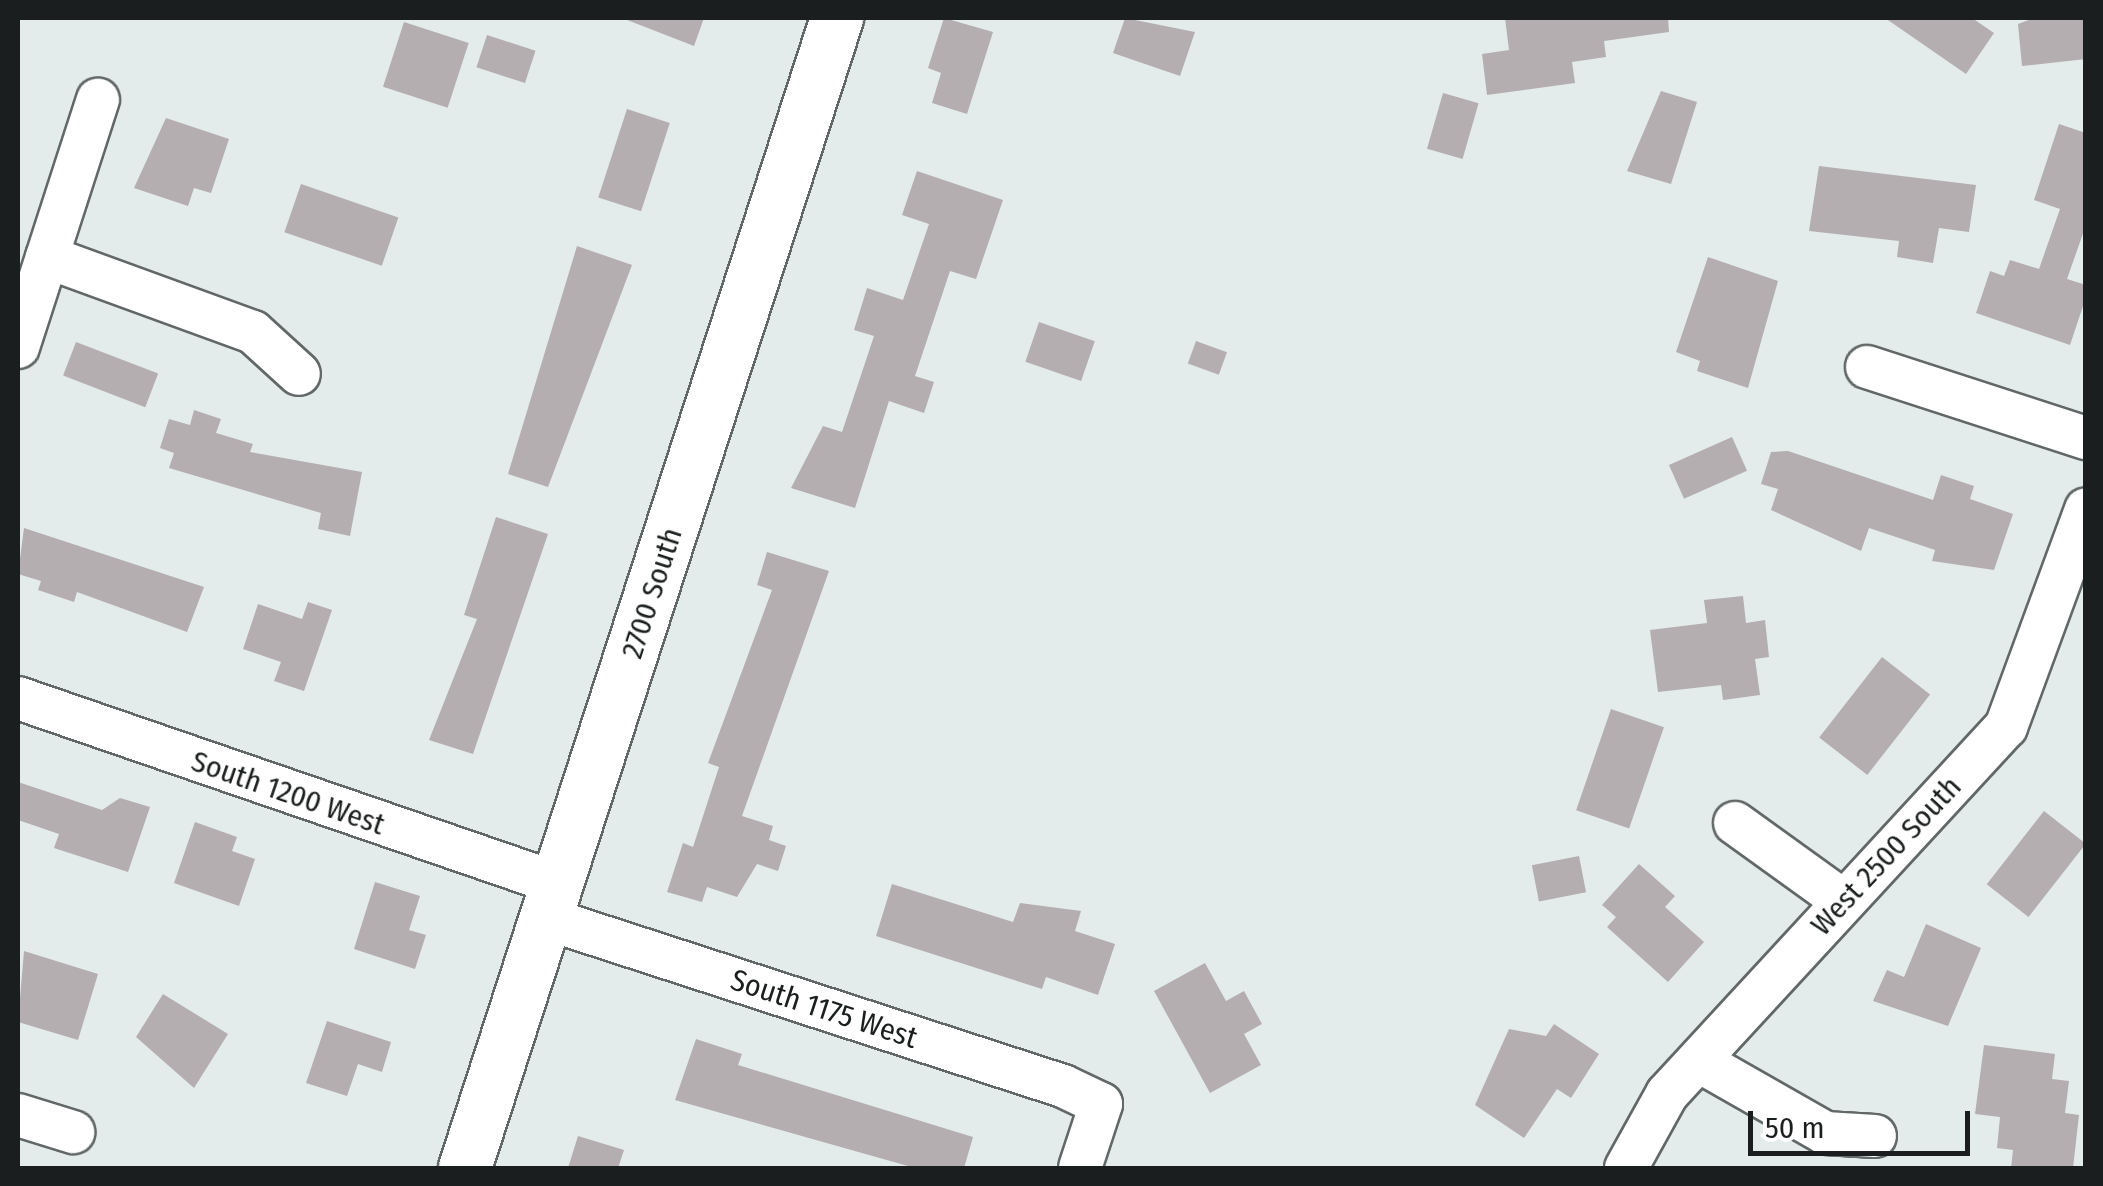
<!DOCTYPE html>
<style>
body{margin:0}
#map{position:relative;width:2103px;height:1186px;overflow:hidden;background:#e4ebeb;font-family:"Fira Sans Condensed",sans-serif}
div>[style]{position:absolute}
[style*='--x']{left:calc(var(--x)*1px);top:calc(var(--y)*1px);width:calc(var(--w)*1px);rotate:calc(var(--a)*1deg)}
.building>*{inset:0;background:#b4aeb0;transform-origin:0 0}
.roads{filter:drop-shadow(2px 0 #616867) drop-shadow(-2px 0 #616867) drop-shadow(0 2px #616867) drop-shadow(0 -2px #616867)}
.minor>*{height:42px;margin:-21px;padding:0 21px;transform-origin:21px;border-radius:21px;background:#fff}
.major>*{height:52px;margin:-26px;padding:0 26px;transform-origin:26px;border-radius:26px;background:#fff}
span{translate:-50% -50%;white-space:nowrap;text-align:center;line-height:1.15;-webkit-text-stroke:9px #fff;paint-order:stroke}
.street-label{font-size:30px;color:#1b1e1e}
.frame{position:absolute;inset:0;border:20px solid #1b1e1e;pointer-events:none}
.scale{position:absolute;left:1748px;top:1111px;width:222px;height:45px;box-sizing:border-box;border:5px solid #1b1e1e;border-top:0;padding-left:12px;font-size:30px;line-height:35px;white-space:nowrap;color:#1b1e1e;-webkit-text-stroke:8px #fff;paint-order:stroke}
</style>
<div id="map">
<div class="building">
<i style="clip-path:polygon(622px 18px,704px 18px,694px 46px)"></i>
<i style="clip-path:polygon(944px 18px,993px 32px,967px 114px,932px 103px,941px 73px,928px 68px)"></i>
<i style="clip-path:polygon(1125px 18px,1195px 32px,1180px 76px,1113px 53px)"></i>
<i style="clip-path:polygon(1505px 18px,1668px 18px,1669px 32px,1604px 41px,1606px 57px,1572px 62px,1575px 83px,1487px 95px,1482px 54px,1509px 50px)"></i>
<i style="clip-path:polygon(1885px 18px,1972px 18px,1994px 33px,1966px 74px)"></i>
<i style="clip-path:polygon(2034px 18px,2086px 18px,2086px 59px,2022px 66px,2018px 24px)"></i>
<i style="left:404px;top:22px;width:68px;height:68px;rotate:18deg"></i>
<i style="left:487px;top:35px;width:51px;height:34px;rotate:18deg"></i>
<i style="clip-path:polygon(1661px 91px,1697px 102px,1671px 184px,1627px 171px)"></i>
<i style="left:1443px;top:93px;width:37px;height:58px;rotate:16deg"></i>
<i style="left:627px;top:109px;width:45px;height:93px;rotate:18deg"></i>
<i style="clip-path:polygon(166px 118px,229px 139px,211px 193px,194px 188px,188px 206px,134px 188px)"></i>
<i style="clip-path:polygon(2059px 124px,2086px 133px,2086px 225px,2067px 279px,2086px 285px,2086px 297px,2070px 345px,1976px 313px,1990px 271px,2004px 276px,2010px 260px,2039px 269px,2060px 209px,2034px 200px)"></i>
<i style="clip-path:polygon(1819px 166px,1976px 185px,1969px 232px,1939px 228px,1933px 263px,1897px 257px,1899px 241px,1809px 231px)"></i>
<i style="clip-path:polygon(917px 171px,1003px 200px,976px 279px,950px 271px,915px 376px,934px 382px,924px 413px,889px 401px,855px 508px,791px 488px,823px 426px,842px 432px,874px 336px,854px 330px,867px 288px,903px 300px,929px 224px,902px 215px)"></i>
<i style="left:301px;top:184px;width:103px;height:51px;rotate:19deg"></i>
<i style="clip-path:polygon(577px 246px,632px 265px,548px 487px,508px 474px)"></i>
<i style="clip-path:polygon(1708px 257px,1778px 281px,1748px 388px,1697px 371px,1700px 361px,1676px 352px)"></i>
<i style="left:1039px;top:322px;width:59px;height:42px;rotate:19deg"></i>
<i style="left:1196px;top:341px;width:33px;height:24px;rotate:20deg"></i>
<i style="left:76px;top:342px;width:88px;height:36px;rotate:21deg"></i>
<i style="clip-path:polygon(194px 410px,221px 419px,216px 433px,253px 444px,250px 452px,362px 472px,350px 536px,318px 529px,321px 513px,169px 468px,174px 453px,160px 448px,169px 419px,190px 425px)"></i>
<i style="left:1732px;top:437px;width:37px;height:69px;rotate:66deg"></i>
<i style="clip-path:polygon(1788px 451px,1933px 500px,1941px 475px,1974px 486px,1970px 499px,2013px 514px,1994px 570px,1932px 561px,1935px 550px,1869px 528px,1861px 551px,1771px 510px,1778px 489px,1761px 484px,1771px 452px)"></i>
<i style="clip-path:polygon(496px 517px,548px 534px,473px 754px,429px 740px,477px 619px,464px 615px)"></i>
<i style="clip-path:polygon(24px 528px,204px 587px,187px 632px,77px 592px,74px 602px,38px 590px,41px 581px,18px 574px)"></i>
<i style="clip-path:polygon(767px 552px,829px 571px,742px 816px,773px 826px,769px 840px,786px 846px,778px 871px,757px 864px,737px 897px,707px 887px,702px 902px,667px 892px,683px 843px,693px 847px,719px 767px,708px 763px,772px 590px,757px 585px)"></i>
<i style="clip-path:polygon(1743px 596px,1746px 623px,1765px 620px,1769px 657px,1755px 659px,1760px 695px,1723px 700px,1721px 685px,1658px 692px,1650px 630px,1707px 623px,1704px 600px)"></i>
<i style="clip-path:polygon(308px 602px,332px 610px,304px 691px,274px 681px,281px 662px,243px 649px,258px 604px,302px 619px)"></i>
<i style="left:1882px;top:657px;width:61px;height:102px;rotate:38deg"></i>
<i style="left:1611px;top:709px;width:56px;height:107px;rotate:19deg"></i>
<i style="clip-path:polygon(18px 782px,102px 810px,120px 798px,150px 807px,128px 872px,54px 848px,59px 834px,18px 820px)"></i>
<i style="left:2044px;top:811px;width:53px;height:93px;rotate:38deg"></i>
<i style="clip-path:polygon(195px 822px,237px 837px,232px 851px,255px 859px,239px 906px,174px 883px)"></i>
<i style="left:1579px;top:856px;width:37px;height:48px;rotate:79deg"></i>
<i style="clip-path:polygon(1639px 864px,1675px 896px,1665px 907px,1704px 942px,1668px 982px,1607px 927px,1616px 917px,1602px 905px)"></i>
<i style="clip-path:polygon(375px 882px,420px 896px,409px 930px,426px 935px,415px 969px,354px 949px)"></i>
<i style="clip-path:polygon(892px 884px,1013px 922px,1020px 903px,1081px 911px,1075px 931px,1115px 944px,1098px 995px,1046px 977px,1042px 989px,876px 936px)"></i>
<i style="clip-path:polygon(1926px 924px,1981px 948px,1948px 1026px,1873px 1001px,1887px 970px,1904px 977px)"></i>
<i style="clip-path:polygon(24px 951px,98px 974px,78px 1040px,18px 1022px)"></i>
<i style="clip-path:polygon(1205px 963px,1226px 1001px,1244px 991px,1262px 1024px,1244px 1034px,1261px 1065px,1210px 1093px,1154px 991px)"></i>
<i style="clip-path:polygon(163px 994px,228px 1034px,194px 1088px,136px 1037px)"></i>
<i style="clip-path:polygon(327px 1021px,391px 1042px,382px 1072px,358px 1064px,347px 1096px,306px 1083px)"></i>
<i style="clip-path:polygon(1554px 1024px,1599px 1054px,1571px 1098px,1557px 1089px,1524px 1138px,1475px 1105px,1509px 1029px,1546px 1036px)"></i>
<i style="clip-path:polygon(696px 1039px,742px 1054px,738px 1065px,973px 1137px,964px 1168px,915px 1168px,675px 1100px)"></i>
<i style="clip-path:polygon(1984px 1045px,2055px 1054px,2052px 1079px,2069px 1081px,2065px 1113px,2079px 1115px,2073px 1168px,2011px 1168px,2013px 1150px,1997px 1148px,2000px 1117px,1975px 1114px)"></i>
<i style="clip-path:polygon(578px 1136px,624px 1150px,618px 1168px,568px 1168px)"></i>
</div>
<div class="roads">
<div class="minor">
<i style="--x:47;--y:257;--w:219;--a:20"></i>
<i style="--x:253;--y:332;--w:62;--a:42.4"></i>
<i style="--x:18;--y:347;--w:260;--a:-72.1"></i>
<i style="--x:1867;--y:367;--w:230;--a:18"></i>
<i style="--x:18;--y:698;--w:572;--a:18.97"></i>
<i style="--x:1735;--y:823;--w:133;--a:35.8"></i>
<i style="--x:545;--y:918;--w:545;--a:17.97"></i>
<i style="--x:1063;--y:1086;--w:42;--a:25.3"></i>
<i style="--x:1101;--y:1104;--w:67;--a:108.2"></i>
<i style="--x:1699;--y:1061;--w:145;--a:29.7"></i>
<i style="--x:1825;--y:1133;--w:50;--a:3.4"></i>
<i style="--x:18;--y:1115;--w:58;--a:17.2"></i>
<i style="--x:1626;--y:1168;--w:85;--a:-61"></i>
<i style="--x:1667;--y:1094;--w:500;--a:-47.3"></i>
<i style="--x:2006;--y:727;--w:232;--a:-69.8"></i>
</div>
<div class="major">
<i style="--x:465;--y:1168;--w:1209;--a:-72.07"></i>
</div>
</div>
<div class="street-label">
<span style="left:652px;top:593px;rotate:-72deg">2700 South</span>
<span style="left:288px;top:793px;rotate:19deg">South 1200 West</span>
<span style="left:1886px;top:856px;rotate:-47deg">West 2500 South</span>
<span style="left:824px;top:1009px;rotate:18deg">South 1175 West</span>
</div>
<div class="frame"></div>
<div class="scale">50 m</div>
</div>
